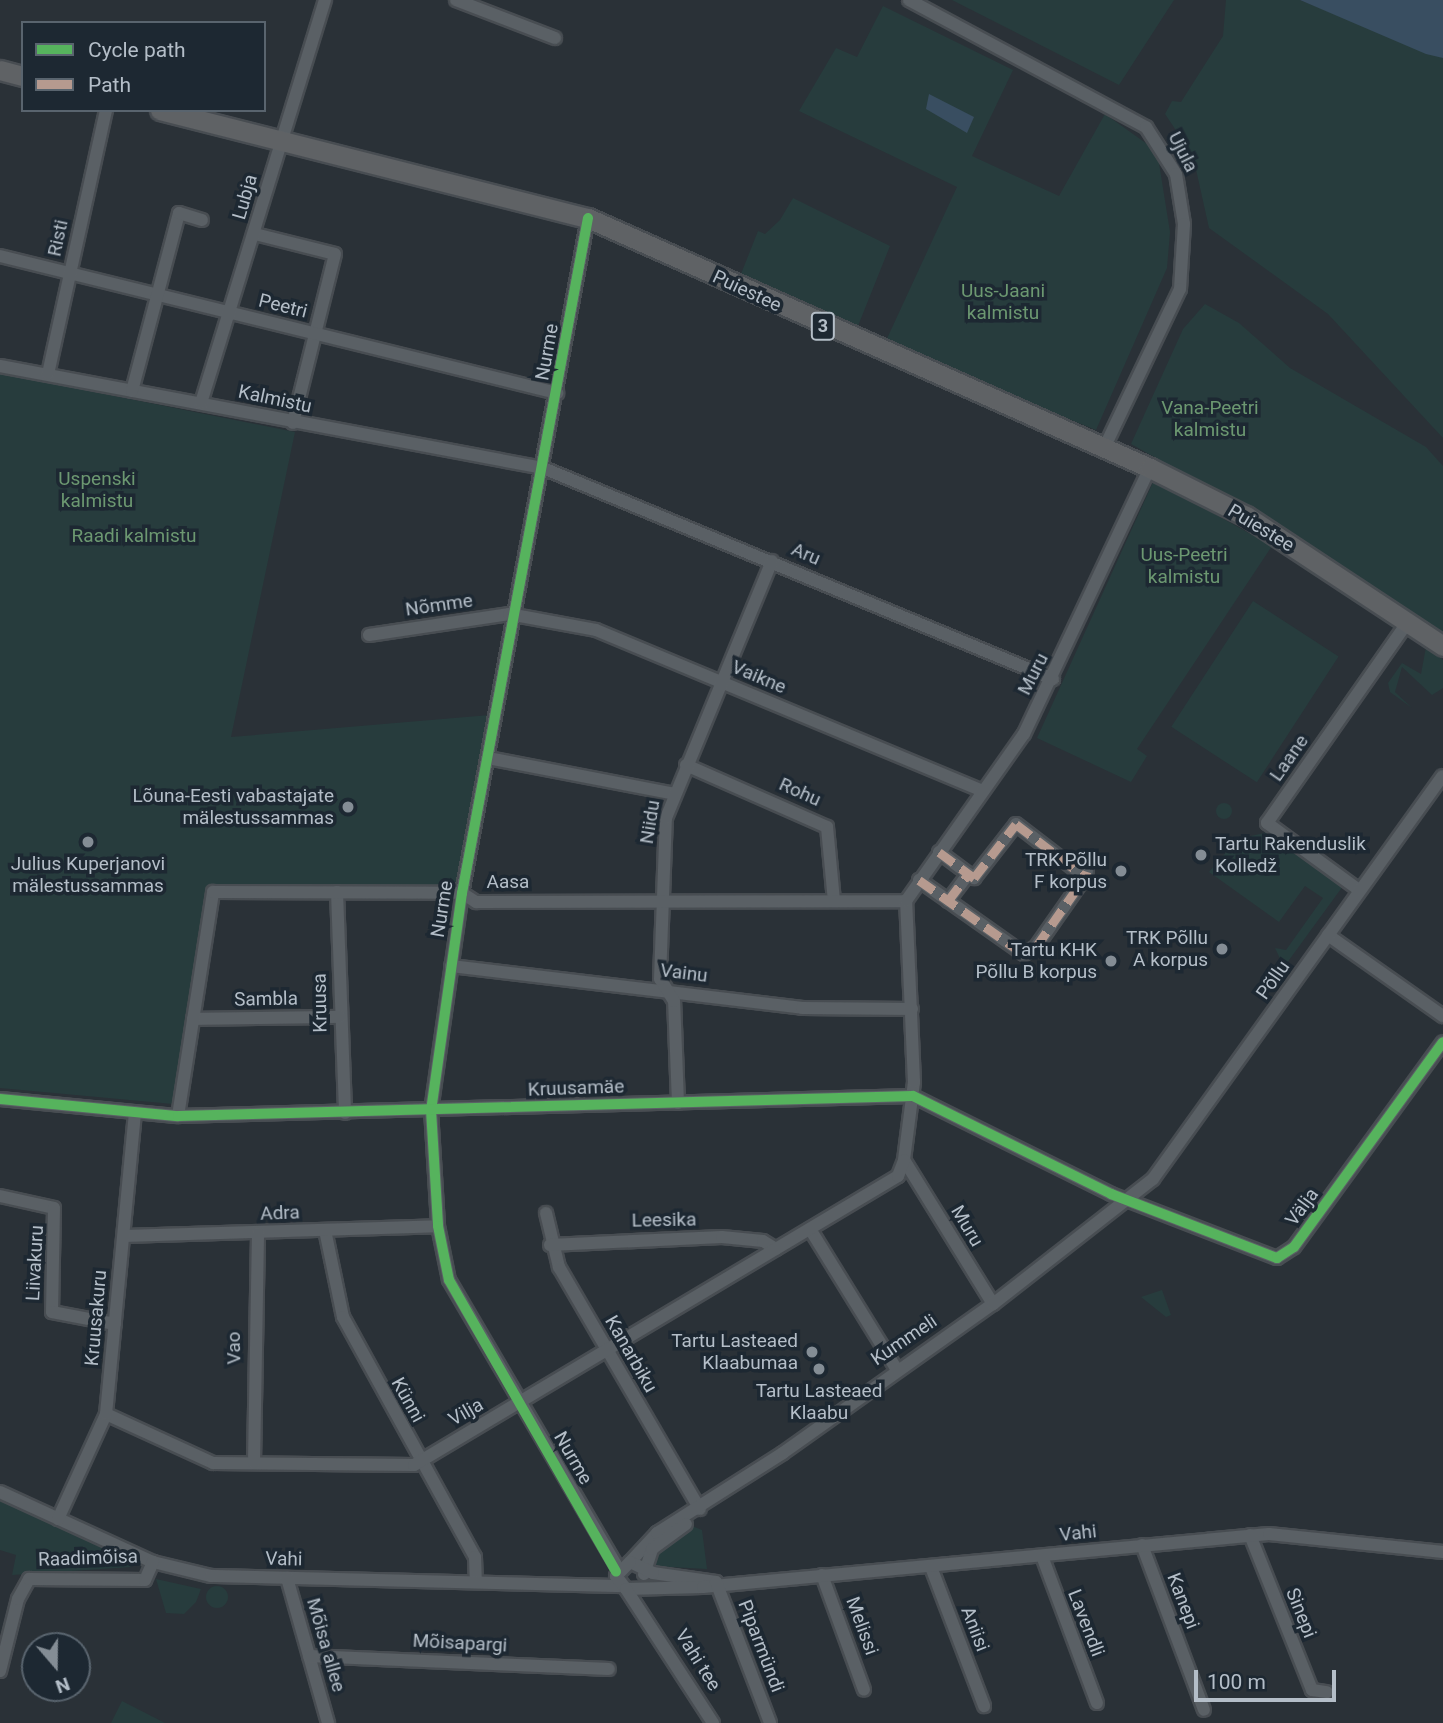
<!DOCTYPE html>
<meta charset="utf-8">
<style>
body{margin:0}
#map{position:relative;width:1443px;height:1723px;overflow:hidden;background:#2a3137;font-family:Roboto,sans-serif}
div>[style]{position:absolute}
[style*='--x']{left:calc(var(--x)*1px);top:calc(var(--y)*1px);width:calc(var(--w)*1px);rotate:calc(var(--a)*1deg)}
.green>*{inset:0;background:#273c3d;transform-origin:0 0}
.round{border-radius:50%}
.water>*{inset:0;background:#394e61}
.roads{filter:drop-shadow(2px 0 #484d52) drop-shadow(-2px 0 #484d52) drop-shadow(0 2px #484d52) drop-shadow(0 -2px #484d52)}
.minor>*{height:12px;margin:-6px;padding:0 6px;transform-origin:6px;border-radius:6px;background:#5a6065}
.highway>*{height:19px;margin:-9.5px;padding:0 9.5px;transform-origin:9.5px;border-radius:9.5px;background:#5f6265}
.quiet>*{height:9px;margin-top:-4.5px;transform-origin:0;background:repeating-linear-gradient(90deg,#b69a8f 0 18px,transparent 0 27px)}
.cycleway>*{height:10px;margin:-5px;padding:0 5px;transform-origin:5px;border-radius:5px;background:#56b35d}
.dots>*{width:19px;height:19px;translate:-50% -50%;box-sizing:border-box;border:4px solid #1d2832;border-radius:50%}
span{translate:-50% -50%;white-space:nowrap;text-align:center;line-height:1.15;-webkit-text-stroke:7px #1d2832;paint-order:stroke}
.shield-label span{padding:2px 5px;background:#1d2832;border:2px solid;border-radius:5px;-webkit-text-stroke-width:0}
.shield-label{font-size:18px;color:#b4bec8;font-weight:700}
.street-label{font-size:19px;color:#b4bec8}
.park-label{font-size:19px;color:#6c9871}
.poi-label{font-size:19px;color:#b4bec8}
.right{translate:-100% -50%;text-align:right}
.left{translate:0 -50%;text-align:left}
.legend{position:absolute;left:21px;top:21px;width:245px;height:91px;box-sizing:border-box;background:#1d2832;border:2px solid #59646e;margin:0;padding:9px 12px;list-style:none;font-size:21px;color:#b4bec8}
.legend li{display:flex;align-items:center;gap:14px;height:35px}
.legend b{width:35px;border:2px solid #59646e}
.north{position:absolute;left:21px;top:1632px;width:70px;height:70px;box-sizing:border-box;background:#1d2832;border:2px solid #59646e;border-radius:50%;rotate:160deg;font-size:19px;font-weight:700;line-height:28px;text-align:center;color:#b4bec8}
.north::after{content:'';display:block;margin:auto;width:24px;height:32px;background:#848d95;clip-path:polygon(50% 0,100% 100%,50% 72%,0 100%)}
.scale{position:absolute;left:1194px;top:1670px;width:142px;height:32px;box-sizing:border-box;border:4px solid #b4bec8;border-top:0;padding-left:9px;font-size:21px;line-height:24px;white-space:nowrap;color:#b4bec8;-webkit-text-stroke:5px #1d2832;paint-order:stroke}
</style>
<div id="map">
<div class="green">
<i style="clip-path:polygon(952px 0,1174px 0,1119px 85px)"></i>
<i style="clip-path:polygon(1226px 0,1300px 0,1443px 58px,1443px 438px,1328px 314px,1209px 228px,1193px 156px,1165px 114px,1172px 101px,1181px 102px,1223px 36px)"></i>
<i style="clip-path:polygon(883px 6px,1013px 70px,972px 156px,1059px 196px,1105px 114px,1147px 144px,1159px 163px,1170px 232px,1167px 268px,1096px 430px,884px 345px,957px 187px,799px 111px,836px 48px,857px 57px)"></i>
<i style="clip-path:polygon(793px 198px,890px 246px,856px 331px,739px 279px,758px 231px,765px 234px,780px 220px)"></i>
<i style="clip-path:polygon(1205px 304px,1239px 323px,1290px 368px,1426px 447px,1443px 466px,1443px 635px,1256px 514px,1131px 444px,1183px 329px)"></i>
<i style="clip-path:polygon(0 373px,295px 432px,231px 737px,490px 715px,459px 887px,207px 888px,173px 1104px,0 1088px)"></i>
<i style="clip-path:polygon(1154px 480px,1272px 546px,1137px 749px,1147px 756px,1131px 782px,1037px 738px)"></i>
<i style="left:1253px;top:601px;width:102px;height:150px;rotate:33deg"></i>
<i style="clip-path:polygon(1426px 647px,1443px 660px,1443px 688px,1432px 695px,1402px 667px,1395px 692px,1412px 708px,1390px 692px,1388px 683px,1402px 663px,1421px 674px)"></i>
<i class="round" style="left:1216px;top:803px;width:16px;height:16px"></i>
<i style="clip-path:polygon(1269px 832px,1343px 886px,1284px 967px,1275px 948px,1286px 950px,1323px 898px,1305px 886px,1279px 922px,1209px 872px,1237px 839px)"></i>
<i style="clip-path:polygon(1162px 1290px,1171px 1315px,1166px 1317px,1141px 1297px)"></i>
<i style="clip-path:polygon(0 1497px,124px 1554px,131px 1567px,12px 1575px,16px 1555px,0 1550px)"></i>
<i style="clip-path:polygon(692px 1526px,702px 1530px,707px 1569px,652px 1566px,652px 1555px)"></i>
<i style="clip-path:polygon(156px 1579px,201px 1589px,196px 1602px,184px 1614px,166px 1613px)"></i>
<i class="round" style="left:206px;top:1586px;width:22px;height:22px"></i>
<i style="clip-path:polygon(122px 1701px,165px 1723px,111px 1723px)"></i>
</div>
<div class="water">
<i style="clip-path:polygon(1300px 0,1443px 0,1443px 58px,1426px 54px)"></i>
<i style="clip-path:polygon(929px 94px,974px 117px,967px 133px,926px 109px)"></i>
</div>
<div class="roads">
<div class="minor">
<i style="--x:456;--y:0;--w:106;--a:21"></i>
<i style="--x:909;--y:0;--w:269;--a:28.2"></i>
<i style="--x:1146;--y:127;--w:56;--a:57.4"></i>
<i style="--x:1176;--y:174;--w:51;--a:80.9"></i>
<i style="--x:1184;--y:224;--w:65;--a:93.5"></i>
<i style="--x:1180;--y:289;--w:176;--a:115.5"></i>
<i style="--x:588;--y:218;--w:687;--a:100.57"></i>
<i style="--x:462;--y:893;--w:219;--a:98.1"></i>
<i style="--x:431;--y:1110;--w:116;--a:86.5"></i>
<i style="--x:438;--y:1226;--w:55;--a:78.5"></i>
<i style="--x:449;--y:1280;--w:334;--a:59.6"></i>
<i style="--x:255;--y:234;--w:82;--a:14"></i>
<i style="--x:335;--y:254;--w:174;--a:104"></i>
<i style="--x:0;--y:256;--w:574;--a:13.82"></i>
<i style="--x:0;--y:366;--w:552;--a:10.64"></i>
<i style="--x:543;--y:468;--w:552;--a:22.48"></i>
<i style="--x:48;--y:374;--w:270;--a:-77.6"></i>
<i style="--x:132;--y:391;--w:184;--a:-75.2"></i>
<i style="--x:179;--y:213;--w:24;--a:17"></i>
<i style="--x:201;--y:403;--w:422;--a:-72.9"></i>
<i style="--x:369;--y:635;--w:142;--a:-8.5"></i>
<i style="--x:509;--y:614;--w:88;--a:10.4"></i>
<i style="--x:596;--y:630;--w:419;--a:22.6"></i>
<i style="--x:488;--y:758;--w:190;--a:10.9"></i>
<i style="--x:686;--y:765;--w:154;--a:23.7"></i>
<i style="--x:827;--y:827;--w:74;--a:84.6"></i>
<i style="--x:939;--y:852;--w:44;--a:36.6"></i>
<i style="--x:974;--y:878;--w:68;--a:-52.1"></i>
<i style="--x:1016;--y:824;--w:87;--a:37.5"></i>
<i style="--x:1085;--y:877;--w:6;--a:-72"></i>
<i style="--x:919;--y:880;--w:128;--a:35.2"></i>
<i style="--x:1024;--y:954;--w:14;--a:-30"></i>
<i style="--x:1036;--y:947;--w:85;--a:-55"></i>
<i style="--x:1359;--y:890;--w:114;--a:-143.9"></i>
<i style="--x:1267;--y:823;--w:246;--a:-55"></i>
<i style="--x:337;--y:892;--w:221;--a:87.9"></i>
<i style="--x:948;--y:901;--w:34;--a:-53"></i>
<i style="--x:1328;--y:935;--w:141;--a:35.2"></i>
<i style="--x:451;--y:966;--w:354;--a:6.8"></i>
<i style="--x:802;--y:1008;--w:110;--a:0.5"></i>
<i style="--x:193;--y:1019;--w:147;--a:-0.8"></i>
<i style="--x:0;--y:1099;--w:179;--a:5.5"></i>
<i style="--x:178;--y:1116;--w:735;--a:-1.56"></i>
<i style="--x:913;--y:1096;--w:221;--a:26.3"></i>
<i style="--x:1111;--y:1194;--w:178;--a:21.1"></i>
<i style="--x:1277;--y:1258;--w:20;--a:-33"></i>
<i style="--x:1294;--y:1247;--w:253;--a:-54"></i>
<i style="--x:678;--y:1103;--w:102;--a:-92.2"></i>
<i style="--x:674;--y:1001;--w:26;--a:-122"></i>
<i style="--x:660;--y:979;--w:161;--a:-87.9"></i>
<i style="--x:666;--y:818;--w:278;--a:-67.6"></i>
<i style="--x:178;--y:1116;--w:227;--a:-81.1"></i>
<i style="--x:213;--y:892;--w:249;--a:0.2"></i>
<i style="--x:462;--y:893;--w:17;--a:33"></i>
<i style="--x:476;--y:902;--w:430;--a:-0.1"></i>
<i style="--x:0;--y:1196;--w:55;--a:12.5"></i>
<i style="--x:54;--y:1208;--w:104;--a:91.1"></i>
<i style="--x:52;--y:1312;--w:64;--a:10.8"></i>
<i style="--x:546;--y:1213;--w:56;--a:76.5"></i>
<i style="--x:559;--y:1267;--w:280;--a:59.8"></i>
<i style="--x:810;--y:1229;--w:163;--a:58.3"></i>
<i style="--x:325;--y:1230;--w:89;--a:78.3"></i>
<i style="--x:343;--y:1317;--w:274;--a:61.2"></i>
<i style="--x:475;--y:1557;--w:24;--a:88"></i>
<i style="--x:124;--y:1236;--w:314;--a:-1.8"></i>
<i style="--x:550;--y:1245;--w:172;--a:-2.7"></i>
<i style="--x:722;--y:1237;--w:41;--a:5.6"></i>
<i style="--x:763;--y:1241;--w:15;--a:32"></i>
<i style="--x:993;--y:1304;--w:169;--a:-121.7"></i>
<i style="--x:904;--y:1160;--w:79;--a:-82.7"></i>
<i style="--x:914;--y:1082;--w:181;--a:-92.5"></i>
<i style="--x:906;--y:901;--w:204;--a:-54.8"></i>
<i style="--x:1024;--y:734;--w:294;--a:-64.7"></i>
<i style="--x:106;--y:1414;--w:118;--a:24.6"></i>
<i style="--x:213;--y:1463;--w:201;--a:0.6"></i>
<i style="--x:414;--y:1465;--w:564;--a:-30.84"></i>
<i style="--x:898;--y:1176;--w:17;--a:-69"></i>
<i style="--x:254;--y:1463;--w:230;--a:-89"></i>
<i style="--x:0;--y:1492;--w:168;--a:24.6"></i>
<i style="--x:153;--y:1562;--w:60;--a:13.6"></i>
<i style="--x:211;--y:1576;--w:409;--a:1.4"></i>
<i style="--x:58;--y:1519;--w:115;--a:-65.4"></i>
<i style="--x:106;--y:1414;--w:303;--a:-84.5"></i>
<i style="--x:1250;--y:1535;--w:167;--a:68.2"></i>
<i style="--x:1312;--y:1690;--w:15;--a:8"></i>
<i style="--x:1142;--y:1545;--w:176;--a:69.4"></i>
<i style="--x:1042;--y:1556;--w:157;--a:69.5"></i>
<i style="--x:630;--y:1562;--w:40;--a:-47"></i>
<i style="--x:657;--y:1533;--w:149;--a:-32.4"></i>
<i style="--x:783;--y:1453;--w:257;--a:-35.4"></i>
<i style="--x:993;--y:1304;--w:203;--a:-38"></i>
<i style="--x:1153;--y:1179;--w:496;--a:-54.3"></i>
<i style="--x:931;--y:1567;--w:149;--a:69.1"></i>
<i style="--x:644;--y:1574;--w:26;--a:-72"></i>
<i style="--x:652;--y:1549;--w:42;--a:-36.3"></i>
<i style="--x:822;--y:1575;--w:122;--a:69.9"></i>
<i style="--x:287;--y:1578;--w:151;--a:74.2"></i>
<i style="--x:716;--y:1582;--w:64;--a:-171.9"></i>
<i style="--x:653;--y:1573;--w:25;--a:-154"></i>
<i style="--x:630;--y:1562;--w:20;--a:135"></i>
<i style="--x:616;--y:1576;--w:16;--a:52"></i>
<i style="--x:626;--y:1589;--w:77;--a:-1.5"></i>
<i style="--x:703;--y:1587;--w:568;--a:-5.35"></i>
<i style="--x:1269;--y:1534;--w:175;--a:5.9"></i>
<i style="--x:716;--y:1582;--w:151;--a:69"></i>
<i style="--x:626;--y:1589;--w:160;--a:57"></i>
<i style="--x:309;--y:1656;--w:300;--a:2.5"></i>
<i style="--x:0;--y:1671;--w:74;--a:-76"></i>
<i style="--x:18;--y:1599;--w:23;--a:-61"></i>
<i style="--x:29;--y:1579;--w:116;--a:0.5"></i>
<i style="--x:145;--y:1580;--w:20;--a:-66"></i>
</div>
<div class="highway">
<i style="--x:0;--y:70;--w:24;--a:15"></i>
<i style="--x:160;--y:110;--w:441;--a:14.2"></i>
<i style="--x:588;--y:218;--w:615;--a:23.98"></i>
<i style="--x:1150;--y:468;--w:107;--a:26.6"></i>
<i style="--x:1246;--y:516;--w:236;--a:33.4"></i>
</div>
</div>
<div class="quiet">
<i style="--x:939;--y:852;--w:44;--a:36.6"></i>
<i style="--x:974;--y:878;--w:68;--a:-52.1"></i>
<i style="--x:1016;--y:824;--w:87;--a:37.5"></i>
<i style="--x:1085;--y:877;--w:6;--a:-72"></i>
<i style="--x:919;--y:880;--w:128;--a:35.2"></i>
<i style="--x:1024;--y:954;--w:14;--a:-30"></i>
<i style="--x:1036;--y:947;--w:85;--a:-55"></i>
<i style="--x:948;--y:901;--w:34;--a:-53"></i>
</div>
<div class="cycleway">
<i style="--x:588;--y:218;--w:687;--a:100.57"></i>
<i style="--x:462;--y:893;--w:219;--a:98.1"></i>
<i style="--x:431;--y:1110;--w:116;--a:86.5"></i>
<i style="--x:438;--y:1226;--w:55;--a:78.5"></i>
<i style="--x:449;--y:1280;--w:336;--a:60.2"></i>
<i style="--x:0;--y:1099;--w:179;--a:5.5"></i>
<i style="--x:178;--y:1116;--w:735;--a:-1.56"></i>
<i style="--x:913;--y:1096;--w:221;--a:26.3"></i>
<i style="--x:1111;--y:1194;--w:178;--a:21.1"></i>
<i style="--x:1277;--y:1258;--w:20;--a:-33"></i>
<i style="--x:1294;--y:1247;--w:253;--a:-54"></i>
</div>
<div class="dots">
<i style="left:348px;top:807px;background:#848d95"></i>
<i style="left:88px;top:842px;background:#848d95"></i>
<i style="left:1201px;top:855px;background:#848d95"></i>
<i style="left:1121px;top:871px;background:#848d95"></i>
<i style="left:1222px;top:949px;background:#848d95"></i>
<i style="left:1111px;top:961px;background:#848d95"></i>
<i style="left:812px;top:1352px;background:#848d95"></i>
<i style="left:819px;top:1369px;background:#848d95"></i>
</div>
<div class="shield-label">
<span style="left:823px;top:326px">3</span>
</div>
<div class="street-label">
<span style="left:1183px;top:152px;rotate:63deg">Ujula</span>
<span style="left:245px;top:197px;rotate:-74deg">Lubja</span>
<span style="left:58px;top:238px;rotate:-78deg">Risti</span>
<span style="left:747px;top:291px;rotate:25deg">Puiestee</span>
<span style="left:283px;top:306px;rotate:14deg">Peetri</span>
<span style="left:547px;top:352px;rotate:-80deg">Nurme</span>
<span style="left:275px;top:399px;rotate:12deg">Kalmistu</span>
<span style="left:1261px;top:528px;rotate:31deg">Puiestee</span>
<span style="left:806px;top:554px;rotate:23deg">Aru</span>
<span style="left:439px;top:605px;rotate:-8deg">Nõmme</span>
<span style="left:1033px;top:674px;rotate:-63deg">Muru</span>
<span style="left:759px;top:677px;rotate:23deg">Vaikne</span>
<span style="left:1289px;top:758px;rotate:-55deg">Laane</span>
<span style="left:800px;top:792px;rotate:24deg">Rohu</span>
<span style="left:650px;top:822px;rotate:-81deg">Niidu</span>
<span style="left:508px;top:882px">Aasa</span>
<span style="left:442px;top:909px;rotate:-81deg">Nurme</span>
<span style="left:684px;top:973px;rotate:7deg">Vainu</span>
<span style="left:1273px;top:980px;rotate:-55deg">Põllu</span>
<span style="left:266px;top:999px;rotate:-1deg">Sambla</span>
<span style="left:320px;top:1003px;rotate:-91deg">Kruusa</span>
<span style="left:576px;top:1088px;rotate:-2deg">Kruusamäe</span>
<span style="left:1302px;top:1207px;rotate:-54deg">Välja</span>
<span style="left:280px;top:1213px;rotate:-2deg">Adra</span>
<span style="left:664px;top:1220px;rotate:-1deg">Leesika</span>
<span style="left:967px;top:1226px;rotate:59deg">Muru</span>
<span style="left:35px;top:1263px;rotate:-87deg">Liivakuru</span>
<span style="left:96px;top:1318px;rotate:-85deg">Kruusakuru</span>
<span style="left:904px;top:1340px;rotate:-34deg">Kummeli</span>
<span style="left:234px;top:1348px;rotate:-91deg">Vao</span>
<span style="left:631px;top:1354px;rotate:60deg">Kanarbiku</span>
<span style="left:408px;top:1400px;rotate:61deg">Künni</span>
<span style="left:466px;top:1412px;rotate:-30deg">Vilja</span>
<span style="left:573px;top:1458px;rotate:60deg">Nurme</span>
<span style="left:1078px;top:1533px;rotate:-6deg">Vahi</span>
<span style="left:88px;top:1558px;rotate:-2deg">Raadimõisa</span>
<span style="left:284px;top:1559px;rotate:1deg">Vahi</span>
<span style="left:1183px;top:1601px;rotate:69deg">Kanepi</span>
<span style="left:1301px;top:1613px;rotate:68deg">Sinepi</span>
<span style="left:1086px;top:1623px;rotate:69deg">Lavendli</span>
<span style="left:862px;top:1626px;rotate:70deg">Melissi</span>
<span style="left:975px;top:1629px;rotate:69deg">Aniisi</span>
<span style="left:460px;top:1643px;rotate:3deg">Mõisapargi</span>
<span style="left:326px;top:1645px;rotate:74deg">Mõisa allee</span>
<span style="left:761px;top:1646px;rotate:69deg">Piparmündi</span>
<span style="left:698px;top:1660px;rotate:58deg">Vahi tee</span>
</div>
<div class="park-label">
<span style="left:1003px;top:302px">Uus-Jaani<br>kalmistu</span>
<span style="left:1210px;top:419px">Vana-Peetri<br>kalmistu</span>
<span style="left:97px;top:490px">Uspenski<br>kalmistu</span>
<span style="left:134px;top:536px">Raadi kalmistu</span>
<span style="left:1184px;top:566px">Uus-Peetri<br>kalmistu</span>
</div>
<div class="poi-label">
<span class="right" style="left:334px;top:807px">Lõuna-Eesti vabastajate<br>mälestussammas</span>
<span class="left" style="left:1215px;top:855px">Tartu Rakenduslik<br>Kolledž</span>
<span class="right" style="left:1107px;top:871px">TRK Põllu<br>F korpus</span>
<span style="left:88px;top:875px">Julius Kuperjanovi<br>mälestussammas</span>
<span class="right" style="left:1208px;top:949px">TRK Põllu<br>A korpus</span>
<span class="right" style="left:1097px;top:961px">Tartu KHK<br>Põllu B korpus</span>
<span class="right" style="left:798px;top:1352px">Tartu Lasteaed<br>Klaabumaa</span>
<span style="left:819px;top:1402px">Tartu Lasteaed<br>Klaabu</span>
</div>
<ul class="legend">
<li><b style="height:9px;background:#56b35d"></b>Cycle path</li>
<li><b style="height:9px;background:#b69a8f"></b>Path</li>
</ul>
<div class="north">N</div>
<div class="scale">100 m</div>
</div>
